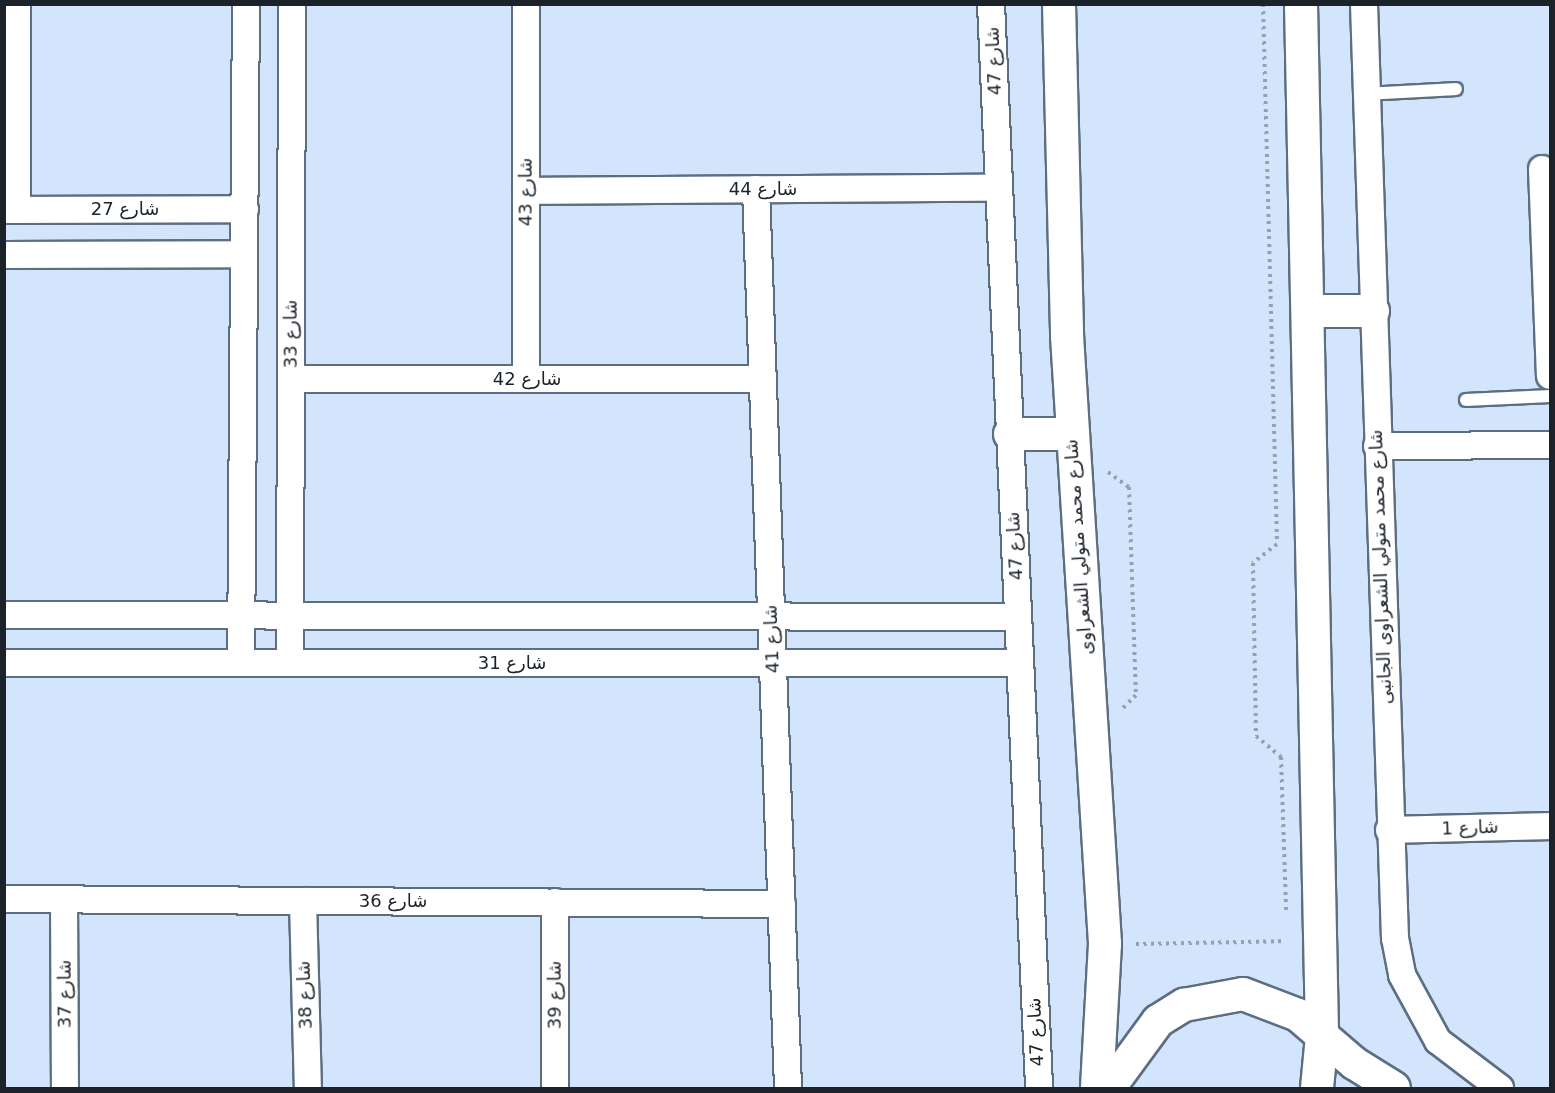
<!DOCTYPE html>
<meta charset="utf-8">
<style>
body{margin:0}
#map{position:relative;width:1555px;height:1093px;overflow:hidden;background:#d2e5fc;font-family:"DejaVu Sans","Noto Naskh Arabic",sans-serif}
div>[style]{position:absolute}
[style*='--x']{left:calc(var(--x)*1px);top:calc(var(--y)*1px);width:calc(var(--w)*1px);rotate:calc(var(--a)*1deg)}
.path>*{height:4px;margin-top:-2px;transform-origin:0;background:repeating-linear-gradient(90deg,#93a2b3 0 3px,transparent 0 7.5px)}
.roads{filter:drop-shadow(2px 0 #5d6e82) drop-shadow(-2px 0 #5d6e82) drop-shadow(0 2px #5d6e82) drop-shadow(0 -2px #5d6e82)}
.service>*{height:12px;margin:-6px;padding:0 6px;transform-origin:6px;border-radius:6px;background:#fff}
.minor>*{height:26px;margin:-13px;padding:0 13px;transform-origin:13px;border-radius:13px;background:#fff}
.tertiary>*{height:32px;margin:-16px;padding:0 16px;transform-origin:16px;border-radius:16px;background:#fff}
span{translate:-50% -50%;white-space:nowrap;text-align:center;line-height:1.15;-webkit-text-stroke:4.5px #fff;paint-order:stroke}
.street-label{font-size:18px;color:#1b222a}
.frame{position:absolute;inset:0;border:6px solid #1b222a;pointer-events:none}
</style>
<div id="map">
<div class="path">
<i style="--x:1263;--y:4;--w:540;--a:88.51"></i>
<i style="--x:1277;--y:544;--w:31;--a:142"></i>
<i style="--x:1253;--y:563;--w:173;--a:89"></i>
<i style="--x:1256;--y:736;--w:33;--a:40"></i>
<i style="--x:1281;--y:757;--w:153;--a:88.1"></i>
<i style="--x:1108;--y:472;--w:26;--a:36"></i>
<i style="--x:1129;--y:487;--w:208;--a:88.1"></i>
<i style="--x:1136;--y:695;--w:20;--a:135"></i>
<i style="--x:1136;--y:944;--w:150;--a:-1.1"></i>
</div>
<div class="roads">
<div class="service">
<i style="--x:1366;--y:94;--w:90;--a:-3.2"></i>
<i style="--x:1466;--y:400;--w:84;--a:-2.7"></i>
</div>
<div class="minor">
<i style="--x:17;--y:4;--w:206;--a:90"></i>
<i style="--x:991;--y:4;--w:1085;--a:87.46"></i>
<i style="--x:1364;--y:4;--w:935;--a:88.1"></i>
<i style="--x:1395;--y:938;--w:38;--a:79"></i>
<i style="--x:1402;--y:975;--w:75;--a:61.4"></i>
<i style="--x:1438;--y:1041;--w:78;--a:37.2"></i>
<i style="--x:1542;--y:169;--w:207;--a:87.8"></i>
<i style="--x:756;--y:189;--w:900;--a:87.96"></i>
<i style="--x:526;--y:191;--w:473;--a:-0.4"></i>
<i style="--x:4;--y:210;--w:241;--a:-0.2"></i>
<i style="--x:4;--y:255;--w:240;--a:-0.2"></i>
<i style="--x:291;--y:379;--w:472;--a:0"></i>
<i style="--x:526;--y:379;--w:375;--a:-90"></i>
<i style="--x:1377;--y:446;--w:173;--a:-0.3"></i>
<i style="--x:4;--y:615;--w:1014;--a:0.11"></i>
<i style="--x:4;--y:663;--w:1016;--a:0"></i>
<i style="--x:241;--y:663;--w:659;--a:-89.57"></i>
<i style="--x:290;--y:663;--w:659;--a:-89.83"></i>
<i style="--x:1389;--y:830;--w:161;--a:-1.4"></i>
<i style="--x:4;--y:899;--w:778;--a:0.37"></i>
<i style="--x:64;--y:900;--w:188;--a:89.7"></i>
<i style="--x:303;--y:901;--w:187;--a:88.5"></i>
<i style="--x:555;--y:902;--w:186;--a:90"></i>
</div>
<div class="tertiary">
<i style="--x:1059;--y:4;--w:332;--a:88.6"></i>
<i style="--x:1067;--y:336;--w:609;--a:86.42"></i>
<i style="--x:1105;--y:944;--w:144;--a:93.2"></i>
<i style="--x:1301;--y:4;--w:1032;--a:88.83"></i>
<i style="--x:1322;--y:1036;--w:52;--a:95.5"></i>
<i style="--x:1309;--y:311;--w:64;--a:0"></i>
<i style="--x:1010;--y:434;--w:62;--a:0"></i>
<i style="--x:1109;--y:1088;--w:83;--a:-53.8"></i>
<i style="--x:1158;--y:1021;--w:31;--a:-32"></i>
<i style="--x:1184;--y:1005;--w:60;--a:-10.6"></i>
<i style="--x:1243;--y:994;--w:59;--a:20.9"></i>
<i style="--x:1298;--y:1015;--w:74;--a:40.6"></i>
<i style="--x:1354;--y:1063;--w:47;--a:32"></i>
</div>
</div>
<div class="street-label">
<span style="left:994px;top:61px;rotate:-92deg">شارع 47</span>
<span style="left:763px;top:189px">شارع 44</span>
<span style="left:526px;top:192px;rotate:-90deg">شارع 43</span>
<span style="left:125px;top:209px">شارع 27</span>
<span style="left:291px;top:334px;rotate:-90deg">شارع 33</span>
<span style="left:527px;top:379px">شارع 42</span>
<span style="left:1015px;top:546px;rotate:-93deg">شارع 47</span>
<span style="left:1079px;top:547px;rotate:-94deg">شارع محمد متولي الشعراوى</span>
<span style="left:1381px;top:567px;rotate:-92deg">شارع محمد متولي الشعراوى الجانبى</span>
<span style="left:772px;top:639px;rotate:-92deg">شارع 41</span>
<span style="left:512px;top:663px">شارع 31</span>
<span style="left:1470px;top:828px;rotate:-2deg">شارع 1</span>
<span style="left:393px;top:901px">شارع 36</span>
<span style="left:65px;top:994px;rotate:-90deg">شارع 37</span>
<span style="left:305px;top:995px;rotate:-92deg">شارع 38</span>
<span style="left:555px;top:995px;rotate:-90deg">شارع 39</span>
<span style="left:1036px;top:1032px;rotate:-93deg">شارع 47</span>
</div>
<div class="frame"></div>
</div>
